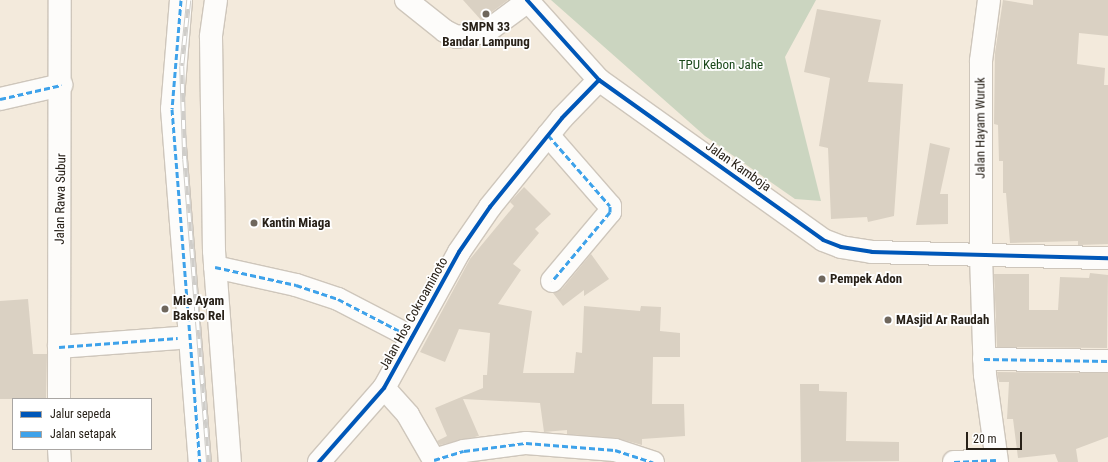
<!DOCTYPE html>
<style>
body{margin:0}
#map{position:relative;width:1108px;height:462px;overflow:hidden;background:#f3eadc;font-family:"Roboto Condensed",sans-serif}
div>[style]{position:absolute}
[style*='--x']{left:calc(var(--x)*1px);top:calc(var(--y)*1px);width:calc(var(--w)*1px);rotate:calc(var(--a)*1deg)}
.green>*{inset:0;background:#cbd5c0}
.building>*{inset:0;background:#dad1c3}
.roads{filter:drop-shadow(1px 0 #cec6bb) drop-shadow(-1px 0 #cec6bb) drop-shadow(0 1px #cec6bb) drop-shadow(0 -1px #cec6bb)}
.minor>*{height:22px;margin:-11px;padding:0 11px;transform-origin:11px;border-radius:11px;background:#fdfcfa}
.rail>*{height:4.5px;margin-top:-2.25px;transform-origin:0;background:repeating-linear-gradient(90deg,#fff 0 9px,#cfcdc9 0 18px);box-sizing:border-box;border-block:1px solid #cfcdc9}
.quiet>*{height:3px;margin-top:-1.5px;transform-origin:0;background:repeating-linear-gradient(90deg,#3ea2ea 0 6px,transparent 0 9px)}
.cycleway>*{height:4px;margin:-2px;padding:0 2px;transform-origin:2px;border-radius:2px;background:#0057b8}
.dots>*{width:11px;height:11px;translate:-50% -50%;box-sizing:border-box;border:2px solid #fff;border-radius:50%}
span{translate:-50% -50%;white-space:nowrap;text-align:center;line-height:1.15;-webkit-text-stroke:3.5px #fff;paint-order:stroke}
.poi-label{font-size:13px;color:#282118;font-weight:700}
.left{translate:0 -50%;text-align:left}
.park-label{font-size:13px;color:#1a481a}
.street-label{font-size:13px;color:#282118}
.legend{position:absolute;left:12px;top:398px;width:140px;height:52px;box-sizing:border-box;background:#fff;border:1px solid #a9a6a3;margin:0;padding:5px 7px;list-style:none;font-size:12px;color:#282118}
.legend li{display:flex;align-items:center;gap:8px;height:20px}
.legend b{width:20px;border:1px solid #a9a6a3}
.scale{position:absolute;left:966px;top:432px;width:56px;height:18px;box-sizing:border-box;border:2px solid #282118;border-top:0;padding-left:5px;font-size:12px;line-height:14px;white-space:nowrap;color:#282118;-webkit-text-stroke:3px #fff;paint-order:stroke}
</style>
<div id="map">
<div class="green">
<i style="clip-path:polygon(551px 0,816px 0,785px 57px,821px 201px,795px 199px,705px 136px)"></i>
</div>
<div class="building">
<i style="clip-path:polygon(463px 0,508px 0,481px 20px)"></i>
<i style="clip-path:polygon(1003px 0,1033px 5px,1033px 0,1108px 0,1108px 36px,1079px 33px,1077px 64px,1105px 68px,1104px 85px,1108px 85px,1108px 244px,1078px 245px,1078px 241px,1010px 243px,1006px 193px,1003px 193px,1003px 161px,999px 161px,998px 125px,994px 124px,995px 53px)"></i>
<i style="clip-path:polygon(817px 9px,881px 20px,868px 82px,903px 84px,894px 216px,868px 222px,867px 217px,831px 219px,828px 148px,819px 146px,830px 78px,804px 72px)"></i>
<i style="clip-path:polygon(930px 143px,950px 148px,940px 194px,948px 194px,948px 224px,916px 225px)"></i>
<i style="clip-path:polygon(524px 187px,551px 214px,535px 229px,539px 233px,513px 264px,521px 270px,498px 304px,532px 311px,523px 373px,574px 373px,576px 352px,582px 353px,584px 306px,640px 311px,641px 306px,661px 307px,660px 331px,680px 333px,680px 357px,653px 357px,652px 404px,684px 404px,685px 436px,642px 439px,642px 445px,616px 438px,567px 434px,567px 430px,544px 432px,540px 403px,463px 399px,479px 436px,440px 445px,437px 441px,447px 436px,435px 408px,483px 388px,483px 375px,487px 375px,490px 333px,459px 329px,445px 362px,420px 352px,470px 259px,514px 206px,510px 202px)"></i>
<i style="clip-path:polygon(591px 254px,609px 279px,584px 296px,584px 290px,563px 306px,553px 293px,562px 289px)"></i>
<i style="clip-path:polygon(1090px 273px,1108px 275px,1107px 348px,997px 347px,994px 274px,1029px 274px,1029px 310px,1058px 310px,1060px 277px,1089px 278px)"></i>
<i style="clip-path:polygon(28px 299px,33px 354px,47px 354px,46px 399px,0 399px,0 301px)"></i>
<i style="clip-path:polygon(997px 372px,1108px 373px,1108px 437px,1076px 449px,1078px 462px,1058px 462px,1055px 454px,1018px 458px,1013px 419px,1007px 419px,1009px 382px,999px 382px)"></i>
<i style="clip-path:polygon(800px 384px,819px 384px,819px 391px,847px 392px,846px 441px,899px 442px,899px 461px,801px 462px)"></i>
</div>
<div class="roads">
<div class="minor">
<i style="--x:181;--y:0;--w:109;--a:94.7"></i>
<i style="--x:172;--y:109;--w:354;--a:85.5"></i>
<i style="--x:216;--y:0;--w:37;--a:98"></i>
<i style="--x:211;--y:37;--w:214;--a:89.2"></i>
<i style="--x:214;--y:251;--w:212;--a:85.7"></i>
<i style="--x:406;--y:0;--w:50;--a:38.5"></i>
<i style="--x:445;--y:31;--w:13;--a:27"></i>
<i style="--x:457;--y:37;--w:29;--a:-10"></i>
<i style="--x:486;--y:32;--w:52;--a:-36.4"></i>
<i style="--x:527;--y:0;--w:108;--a:48"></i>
<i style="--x:599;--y:80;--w:275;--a:35.5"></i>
<i style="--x:823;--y:240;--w:19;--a:21"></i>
<i style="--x:841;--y:247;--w:31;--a:9"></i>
<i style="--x:872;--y:252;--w:236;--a:1.5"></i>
<i style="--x:989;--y:0;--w:62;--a:97.5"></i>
<i style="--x:981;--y:61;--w:195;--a:90"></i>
<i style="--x:981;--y:256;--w:119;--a:88.1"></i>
<i style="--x:985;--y:375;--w:88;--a:82.1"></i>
<i style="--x:0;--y:99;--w:63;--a:-12.9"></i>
<i style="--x:548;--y:135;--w:94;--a:48.9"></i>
<i style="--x:610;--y:206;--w:6;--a:90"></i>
<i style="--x:610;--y:212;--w:90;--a:130"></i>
<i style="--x:215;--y:267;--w:83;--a:12.5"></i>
<i style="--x:296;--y:285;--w:44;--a:18.4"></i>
<i style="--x:338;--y:299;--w:82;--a:27.5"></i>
<i style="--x:59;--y:347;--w:119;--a:-4.3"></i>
<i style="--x:984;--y:359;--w:124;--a:0.9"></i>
<i style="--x:384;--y:388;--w:36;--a:48"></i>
<i style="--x:408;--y:415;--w:54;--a:60.1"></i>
<i style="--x:59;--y:399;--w:399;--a:-89.9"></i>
<i style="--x:59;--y:449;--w:13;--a:86"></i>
<i style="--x:434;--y:460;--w:31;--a:-17"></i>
<i style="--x:464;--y:451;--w:63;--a:-7.4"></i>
<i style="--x:526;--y:443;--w:89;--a:4.5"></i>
<i style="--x:615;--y:450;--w:40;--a:18"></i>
<i style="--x:319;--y:462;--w:98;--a:-48.7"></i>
<i style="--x:384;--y:388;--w:155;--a:-61.1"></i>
<i style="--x:459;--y:252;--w:55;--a:-55.4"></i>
<i style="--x:490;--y:207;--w:114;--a:-51"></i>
<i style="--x:562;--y:118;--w:53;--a:-45.8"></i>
<i style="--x:954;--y:462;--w:42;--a:-2.7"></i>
</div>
</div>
<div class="rail">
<i style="--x:189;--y:0;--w:66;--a:96.1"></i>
<i style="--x:182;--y:66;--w:93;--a:88.2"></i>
<i style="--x:185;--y:159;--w:304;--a:85.5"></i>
</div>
<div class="quiet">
<i style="--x:181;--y:0;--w:109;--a:94.7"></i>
<i style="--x:172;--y:109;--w:354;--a:85.5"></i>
<i style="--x:0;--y:99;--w:63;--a:-12.9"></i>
<i style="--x:548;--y:135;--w:94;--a:48.9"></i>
<i style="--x:610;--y:206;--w:6;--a:90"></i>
<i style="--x:610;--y:212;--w:90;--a:130"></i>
<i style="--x:215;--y:267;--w:83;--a:12.5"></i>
<i style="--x:296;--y:285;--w:44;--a:18.4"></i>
<i style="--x:338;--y:299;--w:82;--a:27.5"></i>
<i style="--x:59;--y:347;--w:119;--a:-4.3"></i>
<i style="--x:984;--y:359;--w:124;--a:0.9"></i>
<i style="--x:434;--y:460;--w:31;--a:-17"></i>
<i style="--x:464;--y:451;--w:63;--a:-7.4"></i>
<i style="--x:526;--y:443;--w:89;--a:4.5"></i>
<i style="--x:615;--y:450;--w:40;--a:18"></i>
<i style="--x:954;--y:462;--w:42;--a:-2.7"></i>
</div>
<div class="cycleway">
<i style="--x:527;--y:0;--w:108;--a:48"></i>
<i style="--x:599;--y:80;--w:275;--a:35.5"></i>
<i style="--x:823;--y:240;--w:19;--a:21"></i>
<i style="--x:841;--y:247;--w:31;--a:9"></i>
<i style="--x:872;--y:252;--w:236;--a:1.5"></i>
<i style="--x:319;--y:462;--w:98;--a:-48.7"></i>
<i style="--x:384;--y:388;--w:155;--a:-61.1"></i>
<i style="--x:459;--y:252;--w:55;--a:-55.4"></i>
<i style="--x:490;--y:207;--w:114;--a:-51"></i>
<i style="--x:562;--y:118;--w:53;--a:-45.8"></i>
</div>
<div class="dots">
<i style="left:486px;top:14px;background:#6f675d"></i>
<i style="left:254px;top:223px;background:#6f675d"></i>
<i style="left:822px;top:279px;background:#6f675d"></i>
<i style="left:165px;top:309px;background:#6f675d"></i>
<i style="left:888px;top:320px;background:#6f675d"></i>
</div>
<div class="poi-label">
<span style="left:486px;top:35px">SMPN 33<br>Bandar Lampung</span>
<span class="left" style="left:262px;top:223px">Kantin Miaga</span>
<span class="left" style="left:830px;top:279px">Pempek Adon</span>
<span class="left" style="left:173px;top:309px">Mie Ayam<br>Bakso Rel</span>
<span class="left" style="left:896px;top:320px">MAsjid Ar Raudah</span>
</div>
<div class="park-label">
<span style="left:721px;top:65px">TPU Kebon Jahe</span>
</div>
<div class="street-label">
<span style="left:981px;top:128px;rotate:-90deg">Jalan Hayam Wuruk</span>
<span style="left:738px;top:167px;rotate:35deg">Jalan Kamboja</span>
<span style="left:61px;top:199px;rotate:-89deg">Jalan Rawa Subur</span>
<span style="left:414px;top:314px;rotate:-61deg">Jalan Hos Cokroaminoto</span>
</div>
<ul class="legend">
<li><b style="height:5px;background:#0057b8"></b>Jalur sepeda</li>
<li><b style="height:5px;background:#3ea2ea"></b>Jalan setapak</li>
</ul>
<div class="scale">20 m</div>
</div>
